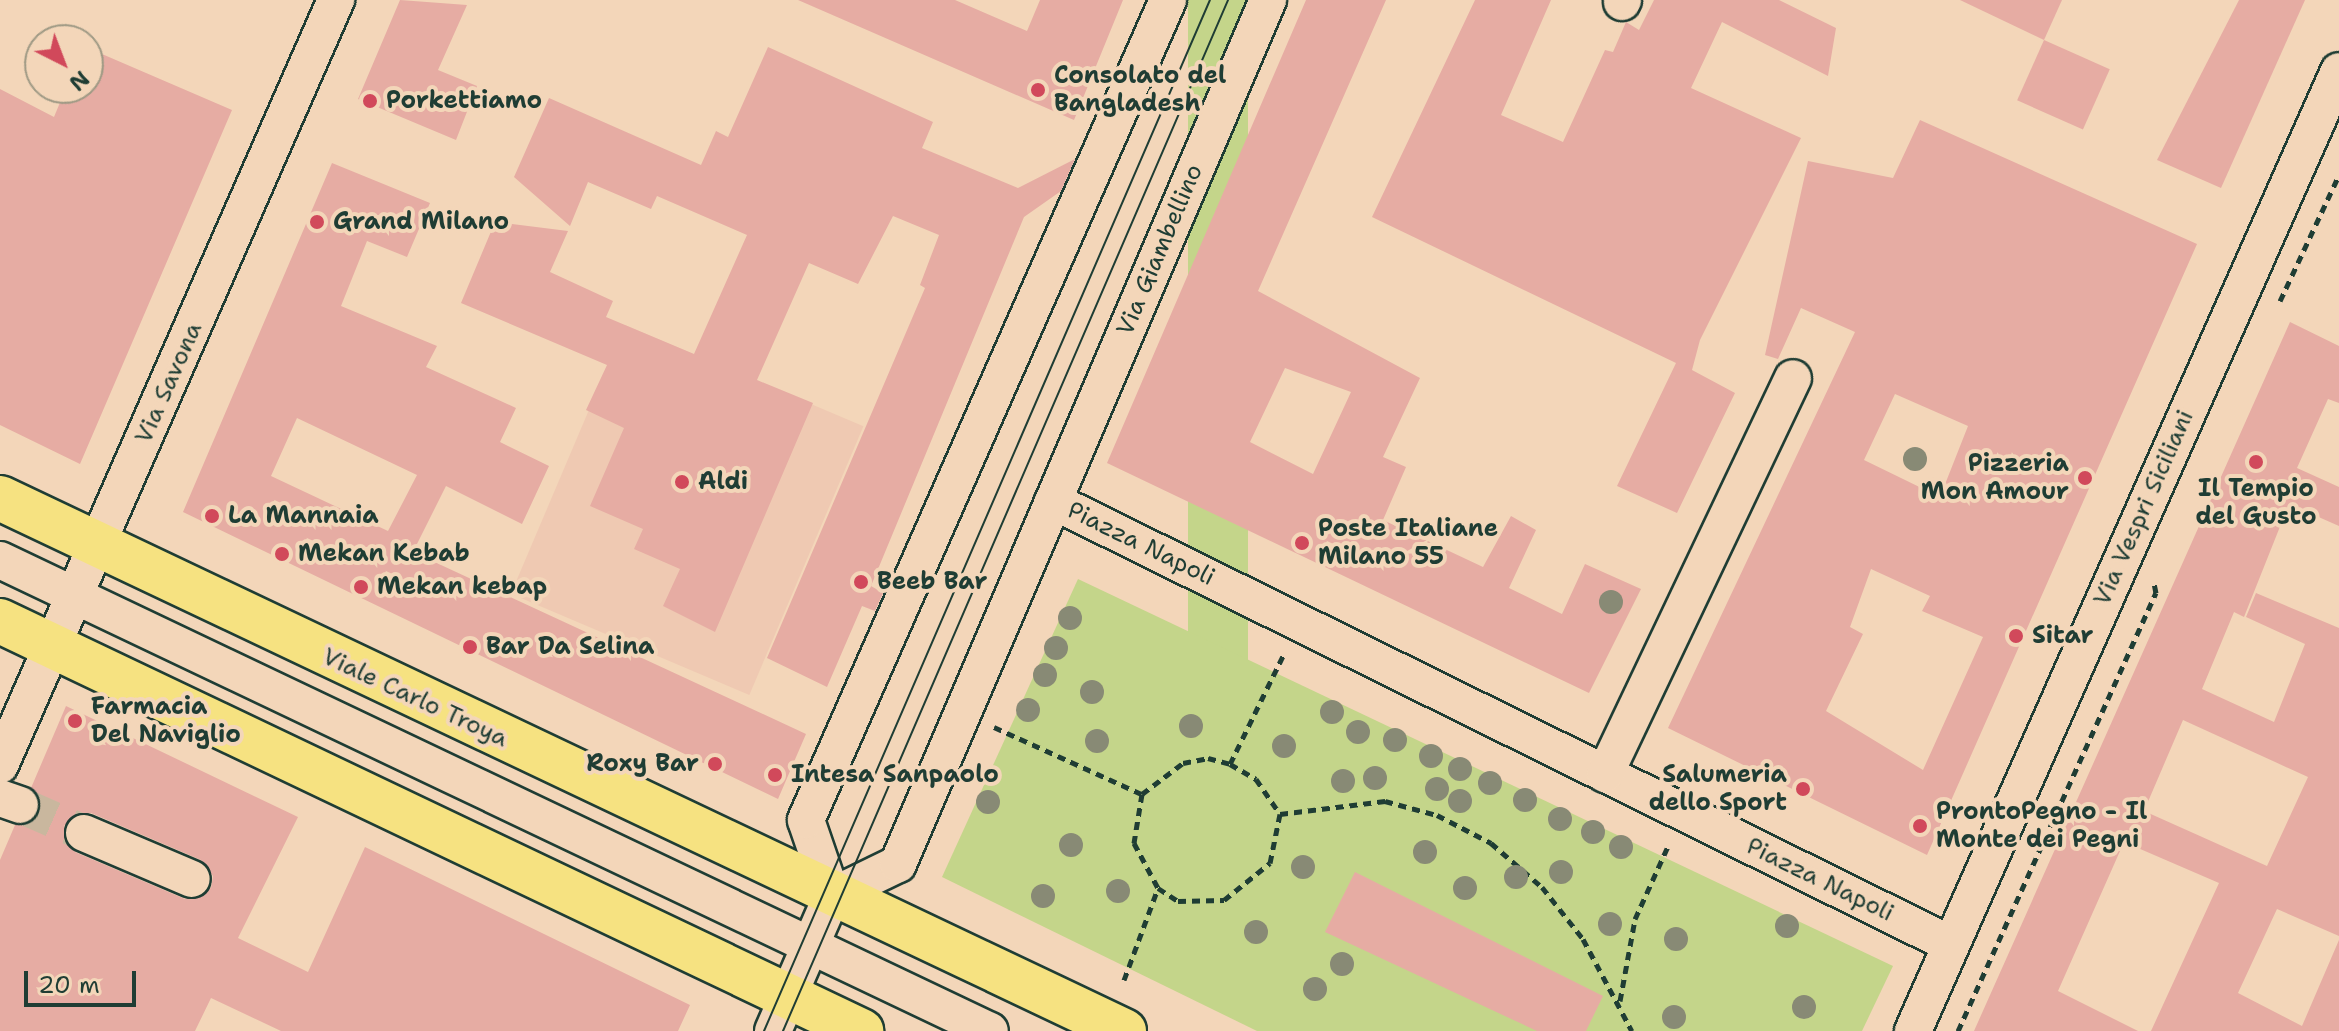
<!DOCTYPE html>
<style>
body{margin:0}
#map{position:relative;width:2339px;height:1031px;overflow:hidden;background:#f3d6b9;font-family:"Shantell Sans",sans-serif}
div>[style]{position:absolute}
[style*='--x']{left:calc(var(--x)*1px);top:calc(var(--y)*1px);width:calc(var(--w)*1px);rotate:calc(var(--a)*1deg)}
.built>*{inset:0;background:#efc9b2;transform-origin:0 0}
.green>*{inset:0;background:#c4d58a;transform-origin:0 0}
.building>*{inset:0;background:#e6aca3;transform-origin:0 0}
.minor-tunnel>*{height:36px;margin-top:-18px;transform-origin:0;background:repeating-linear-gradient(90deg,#c9b79e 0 36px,transparent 0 54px)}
.path>*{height:5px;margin-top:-2.5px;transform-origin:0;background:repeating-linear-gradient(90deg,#1f3d34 0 8px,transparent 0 14px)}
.roads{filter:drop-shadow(2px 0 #1f3d34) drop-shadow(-2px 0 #1f3d34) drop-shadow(0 2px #1f3d34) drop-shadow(0 -2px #1f3d34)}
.minor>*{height:36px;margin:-18px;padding:0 18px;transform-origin:18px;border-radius:18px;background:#f3d6b9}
.major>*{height:44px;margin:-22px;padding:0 22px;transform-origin:22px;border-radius:22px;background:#f6e281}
.tram>*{height:2px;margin:-1px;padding:0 1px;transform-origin:1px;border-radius:1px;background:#1f3d34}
.trees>*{width:24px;height:24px;margin:-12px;border-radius:50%;background:#888a75}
.dots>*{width:22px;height:22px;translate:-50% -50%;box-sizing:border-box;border:4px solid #f3d6b9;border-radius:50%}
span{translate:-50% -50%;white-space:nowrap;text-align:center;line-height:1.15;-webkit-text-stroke:8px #f3d6b9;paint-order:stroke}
.poi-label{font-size:24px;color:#1f3d34;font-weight:700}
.left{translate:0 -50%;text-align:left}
.right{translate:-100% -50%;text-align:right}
.street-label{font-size:24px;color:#1f3d34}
.north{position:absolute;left:24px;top:24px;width:80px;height:80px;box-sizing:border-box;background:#f3d6b9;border:2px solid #9e9984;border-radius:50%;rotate:138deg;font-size:22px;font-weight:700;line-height:32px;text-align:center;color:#1f3d34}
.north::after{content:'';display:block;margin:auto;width:28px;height:36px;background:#d1495b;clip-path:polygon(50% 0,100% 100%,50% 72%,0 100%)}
.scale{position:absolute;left:24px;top:971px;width:112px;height:36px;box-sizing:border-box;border:4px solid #1f3d34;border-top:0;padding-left:10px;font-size:24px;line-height:28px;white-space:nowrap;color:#1f3d34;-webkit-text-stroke:6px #f3d6b9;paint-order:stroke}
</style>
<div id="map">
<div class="built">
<i style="left:625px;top:325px;width:259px;height:292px;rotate:23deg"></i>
</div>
<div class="green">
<i style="left:1188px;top:0;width:60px;height:906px"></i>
<i style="clip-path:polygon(1078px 579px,1893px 966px,1862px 1031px,1257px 1031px,942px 877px)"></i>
</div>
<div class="building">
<i style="clip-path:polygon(400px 0,467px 5px,438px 70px,477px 86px,456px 140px,358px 99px)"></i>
<i style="clip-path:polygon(798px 0,955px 0,1027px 31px,1040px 0,1123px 0,1074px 120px)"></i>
<i style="clip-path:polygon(evenodd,1306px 0,1386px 0,1258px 291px,1420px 378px,1383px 457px,1406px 467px,1383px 520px,1483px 567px,1511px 516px,1536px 530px,1509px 588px,1562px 614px,1585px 564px,1641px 589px,1589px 693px,1107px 463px,1306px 0,1285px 368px,1351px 392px,1313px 474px,1250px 442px,1285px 368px)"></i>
<i style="clip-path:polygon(1475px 0,1551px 0,1501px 115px,1563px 142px,1605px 50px,1613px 52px,1626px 22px,1639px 30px,1654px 0,1779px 0,1836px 28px,1828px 76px,1722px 22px,1691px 88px,1801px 138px,1700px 340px,1692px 370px,1735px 393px,1677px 513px,1617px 486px,1676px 363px,1372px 217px)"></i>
<i style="clip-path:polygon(1960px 0,2062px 0,2044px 40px)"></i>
<i style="clip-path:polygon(2239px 0,2305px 0,2221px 188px,2157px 160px)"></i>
<i style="left:2044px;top:40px;width:72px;height:66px;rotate:24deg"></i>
<i style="clip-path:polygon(768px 47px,933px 122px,922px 148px,1018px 188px,1075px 159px,1061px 191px,1024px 217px,871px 586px,883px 593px,875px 611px,862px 606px,827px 687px,767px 658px,925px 288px,920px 285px,939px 235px,893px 216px,858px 284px,809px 263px,757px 380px,813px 403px,715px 632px,663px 606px,680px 569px,634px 549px,643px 529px,590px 506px,624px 428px,586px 410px,607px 365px,461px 303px,495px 222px,568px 231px,550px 272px,613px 301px,606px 317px,694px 354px,747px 235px,657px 196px,651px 209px,588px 182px,570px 226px,514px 177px,549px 98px,701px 165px,716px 131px,728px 137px)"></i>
<i style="clip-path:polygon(88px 48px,232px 110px,80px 464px,0 425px,0 89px,54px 117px,66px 88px,88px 88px)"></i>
<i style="clip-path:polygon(evenodd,1920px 120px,2197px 244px,1927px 855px,1668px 728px,1855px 332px,1801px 308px,1778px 359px,1765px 355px,1808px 161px,1893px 178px,1920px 120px,1895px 394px,1968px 426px,1940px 497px,1864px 460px,1895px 394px,1920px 120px,1871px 569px,1930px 596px,1922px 611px,1983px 637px,1923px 770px,1826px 711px,1863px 634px,1850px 627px,1871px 569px)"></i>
<i style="clip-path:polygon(evenodd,332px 163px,430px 203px,407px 257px,367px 241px,341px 306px,437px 346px,426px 367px,516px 408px,500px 442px,549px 466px,522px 524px,446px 486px,413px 552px,806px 734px,778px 799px,183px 512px,332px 163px,297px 418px,417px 475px,388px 531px,271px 476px,297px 418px)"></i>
<i style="clip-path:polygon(evenodd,2290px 322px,2339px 346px,2339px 403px,2328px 399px,2297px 468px,2339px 487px,2339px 526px,2289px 504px,2244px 617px,2234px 612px,2202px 689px,2274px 722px,2305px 644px,2246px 617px,2256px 593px,2339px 628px,2339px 936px,2277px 909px,2238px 993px,2302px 1026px,2339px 940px,2339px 1031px,2151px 1031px,2219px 883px,2124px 842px,2058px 991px,2138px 1031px,1974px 1031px,2290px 322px,2183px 720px,2308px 777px,2267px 866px,2144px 811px,2183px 720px)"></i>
<i style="clip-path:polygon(evenodd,66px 706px,298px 817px,238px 938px,308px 972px,365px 847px,690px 1005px,678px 1031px,281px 1031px,211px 998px,195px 1031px,0 1031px,0 860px,15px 825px,39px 813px,31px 788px,66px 706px,91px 813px,201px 860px,213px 876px,211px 888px,185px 899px,75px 852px,64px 826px,72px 816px,91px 813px)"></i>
<i style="clip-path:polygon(1355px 872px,1603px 996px,1586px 1031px,1537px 1031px,1325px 932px)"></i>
</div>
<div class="minor-tunnel">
<i style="--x:20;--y:805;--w:70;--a:23.6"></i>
</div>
<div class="path">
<i style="--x:2280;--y:301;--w:139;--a:-64.9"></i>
<i style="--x:994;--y:727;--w:162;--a:24.4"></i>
<i style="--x:1142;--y:794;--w:50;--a:99.3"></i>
<i style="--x:1134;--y:843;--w:51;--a:61.9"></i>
<i style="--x:1230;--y:764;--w:30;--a:30"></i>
<i style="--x:1256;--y:779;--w:42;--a:55.6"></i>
<i style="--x:1142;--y:794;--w:51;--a:-37.1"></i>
<i style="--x:1183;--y:763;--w:25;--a:-11"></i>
<i style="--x:1208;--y:758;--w:23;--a:15"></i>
<i style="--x:1230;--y:764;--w:123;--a:-63.9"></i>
<i style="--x:1124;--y:980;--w:98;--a:-69.7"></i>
<i style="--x:1158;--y:888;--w:24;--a:33"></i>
<i style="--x:1178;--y:901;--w:46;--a:-1.2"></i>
<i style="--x:1224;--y:900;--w:59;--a:-38.8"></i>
<i style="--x:1270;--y:863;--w:50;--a:-78.5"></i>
<i style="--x:1280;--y:814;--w:106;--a:-7.1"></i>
<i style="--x:1385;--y:801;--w:54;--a:15.1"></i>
<i style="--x:1437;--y:815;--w:61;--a:27.4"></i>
<i style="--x:1491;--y:843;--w:67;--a:40.8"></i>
<i style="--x:1542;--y:887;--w:66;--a:51.7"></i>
<i style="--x:1583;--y:939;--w:104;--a:62"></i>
<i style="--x:1620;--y:1001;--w:83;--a:-79.6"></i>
<i style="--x:1635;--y:919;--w:82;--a:-65.6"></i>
<i style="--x:1958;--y:1031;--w:481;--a:-65.7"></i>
<i style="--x:2156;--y:593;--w:10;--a:-101"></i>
</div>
<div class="roads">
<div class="minor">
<i style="--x:1622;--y:2;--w:2;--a:-63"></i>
<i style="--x:1053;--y:501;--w:1000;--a:26.28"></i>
<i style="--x:0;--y:560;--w:1096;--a:25.44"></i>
<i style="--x:0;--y:765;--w:836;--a:-66.29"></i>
<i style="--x:1605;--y:774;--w:438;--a:-64.6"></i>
<i style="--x:0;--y:798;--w:21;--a:19"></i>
<i style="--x:84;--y:833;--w:117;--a:23.1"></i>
<i style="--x:832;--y:896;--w:80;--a:-108.9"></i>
<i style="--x:806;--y:820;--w:896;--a:-66.18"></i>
<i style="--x:773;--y:1031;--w:147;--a:-66.4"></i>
<i style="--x:832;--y:896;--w:73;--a:-25.9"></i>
<i style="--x:898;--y:864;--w:940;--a:-66.82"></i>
<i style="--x:1913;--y:1031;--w:1050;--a:-66.07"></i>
</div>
<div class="major">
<i style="--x:0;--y:498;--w:1244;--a:25.37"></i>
<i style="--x:0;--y:621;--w:954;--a:25.46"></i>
</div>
</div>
<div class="tram">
<i style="--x:764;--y:1031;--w:1123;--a:-66.61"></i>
<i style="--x:783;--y:1031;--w:1123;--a:-66.65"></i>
</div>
<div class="trees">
<i style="left:1915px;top:459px"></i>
<i style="left:1611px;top:602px"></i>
<i style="left:1070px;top:618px"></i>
<i style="left:1056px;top:648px"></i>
<i style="left:1045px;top:675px"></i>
<i style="left:1092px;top:692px"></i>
<i style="left:1028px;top:710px"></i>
<i style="left:1332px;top:712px"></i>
<i style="left:1191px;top:726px"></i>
<i style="left:1358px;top:732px"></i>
<i style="left:1395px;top:740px"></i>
<i style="left:1097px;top:741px"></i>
<i style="left:1284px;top:746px"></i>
<i style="left:1431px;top:756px"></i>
<i style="left:1460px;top:769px"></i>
<i style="left:1375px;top:778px"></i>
<i style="left:1343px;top:781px"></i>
<i style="left:1490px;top:783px"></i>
<i style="left:1437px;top:789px"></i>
<i style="left:1525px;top:800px"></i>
<i style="left:1460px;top:801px"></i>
<i style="left:988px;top:802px"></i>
<i style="left:1560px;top:819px"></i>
<i style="left:1593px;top:832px"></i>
<i style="left:1071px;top:845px"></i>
<i style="left:1621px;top:847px"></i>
<i style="left:1425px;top:852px"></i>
<i style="left:1303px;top:867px"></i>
<i style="left:1561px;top:872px"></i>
<i style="left:1516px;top:877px"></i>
<i style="left:1465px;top:888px"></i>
<i style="left:1118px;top:891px"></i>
<i style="left:1043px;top:896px"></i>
<i style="left:1610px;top:924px"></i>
<i style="left:1787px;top:926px"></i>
<i style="left:1256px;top:932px"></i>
<i style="left:1676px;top:939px"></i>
<i style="left:1342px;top:964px"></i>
<i style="left:1315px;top:989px"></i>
<i style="left:1804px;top:1007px"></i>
<i style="left:1674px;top:1017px"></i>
</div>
<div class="dots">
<i style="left:1038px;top:90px;background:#d1495b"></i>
<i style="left:370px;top:101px;background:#d1495b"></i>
<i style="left:317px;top:222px;background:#d1495b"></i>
<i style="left:2256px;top:462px;background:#d1495b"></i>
<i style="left:2085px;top:478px;background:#d1495b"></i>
<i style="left:682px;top:482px;background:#d1495b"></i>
<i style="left:212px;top:516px;background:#d1495b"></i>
<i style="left:1302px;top:543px;background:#d1495b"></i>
<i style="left:282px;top:554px;background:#d1495b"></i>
<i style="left:861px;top:582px;background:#d1495b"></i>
<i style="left:361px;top:587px;background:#d1495b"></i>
<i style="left:2016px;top:636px;background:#d1495b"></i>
<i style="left:470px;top:647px;background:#d1495b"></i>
<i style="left:75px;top:721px;background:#d1495b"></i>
<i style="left:715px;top:764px;background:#d1495b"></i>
<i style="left:775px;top:775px;background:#d1495b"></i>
<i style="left:1803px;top:789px;background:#d1495b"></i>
<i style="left:1920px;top:826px;background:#d1495b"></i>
</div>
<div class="poi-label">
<span class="left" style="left:1054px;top:90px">Consolato del<br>Bangladesh</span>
<span class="left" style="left:386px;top:101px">Porkettiamo</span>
<span class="left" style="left:333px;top:222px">Grand Milano</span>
<span class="right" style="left:2069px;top:478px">Pizzeria<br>Mon Amour</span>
<span class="left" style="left:698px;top:482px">Aldi</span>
<span style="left:2256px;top:503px">Il Tempio<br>del Gusto</span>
<span class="left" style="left:228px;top:516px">La Mannaia</span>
<span class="left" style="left:1318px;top:543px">Poste Italiane<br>Milano 55</span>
<span class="left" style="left:298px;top:554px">Mekan Kebab</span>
<span class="left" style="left:877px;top:582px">Beeb Bar</span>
<span class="left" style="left:377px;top:587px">Mekan kebap</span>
<span class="left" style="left:2032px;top:636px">Sitar</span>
<span class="left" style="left:486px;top:647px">Bar Da Selina</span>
<span class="left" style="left:91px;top:721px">Farmacia<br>Del Naviglio</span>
<span class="right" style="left:699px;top:764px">Roxy Bar</span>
<span class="left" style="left:791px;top:775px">Intesa Sanpaolo</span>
<span class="right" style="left:1787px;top:789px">Salumeria<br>dello Sport</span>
<span class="left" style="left:1936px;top:826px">ProntoPegno - Il<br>Monte dei Pegni</span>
</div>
<div class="street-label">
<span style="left:1160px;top:250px;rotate:-67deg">Via Giambellino</span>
<span style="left:169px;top:383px;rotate:-66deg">Via Savona</span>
<span style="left:2144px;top:508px;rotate:-66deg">Via Vespri Siciliani</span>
<span style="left:1141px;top:544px;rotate:26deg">Piazza Napoli</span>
<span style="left:415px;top:698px;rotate:25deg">Viale Carlo Troya</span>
<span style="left:1820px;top:880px;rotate:26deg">Piazza Napoli</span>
</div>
<div class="north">N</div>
<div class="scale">20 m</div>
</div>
